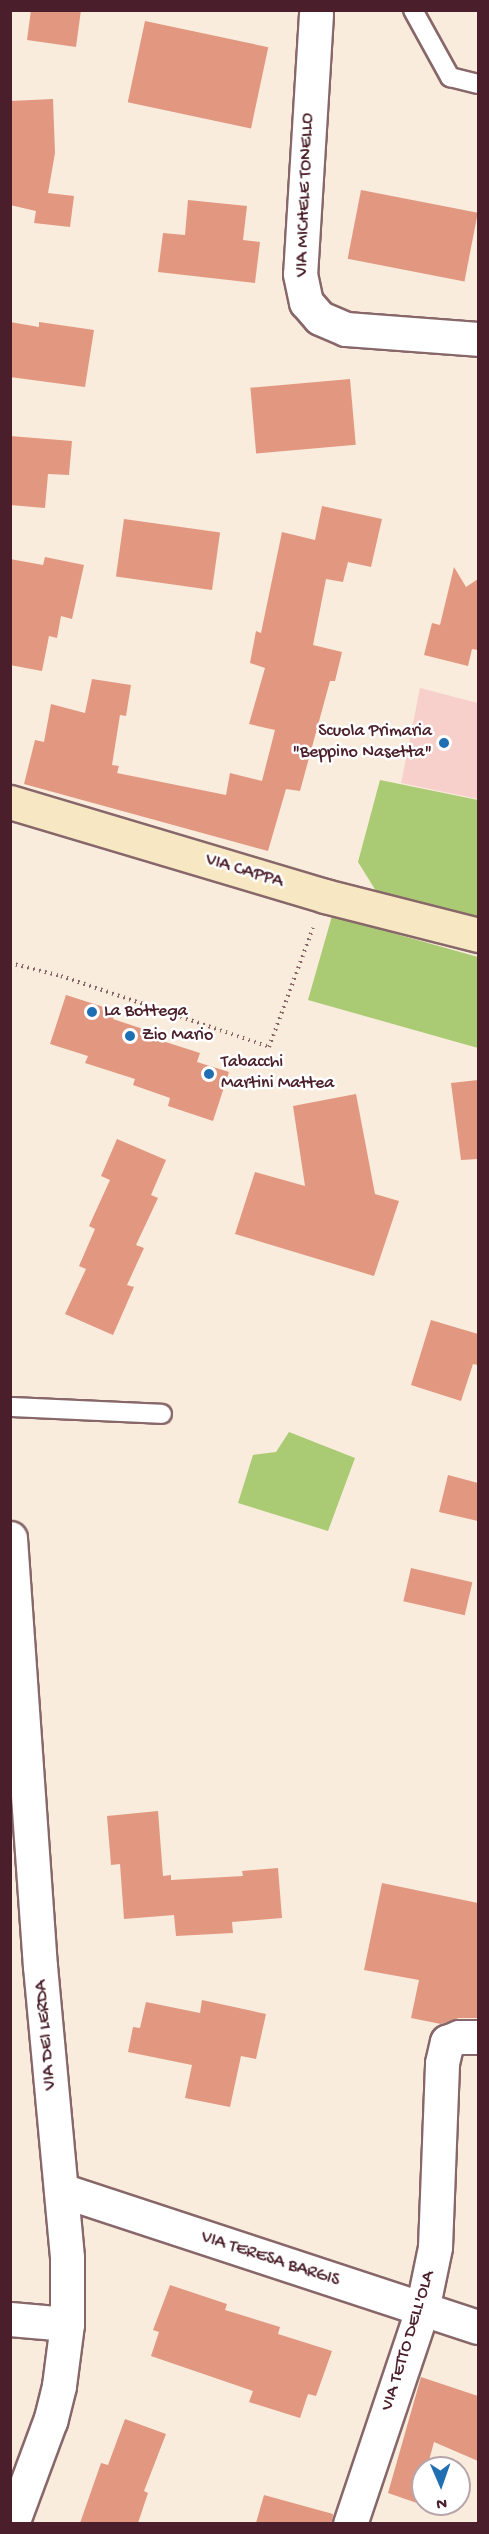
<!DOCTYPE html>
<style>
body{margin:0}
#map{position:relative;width:489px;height:2534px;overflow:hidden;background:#f9ecdc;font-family:"Gochi Hand",sans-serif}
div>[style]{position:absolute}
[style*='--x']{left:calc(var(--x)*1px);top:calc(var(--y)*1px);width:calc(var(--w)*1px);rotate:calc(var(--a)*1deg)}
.built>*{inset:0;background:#f7d0cc}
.green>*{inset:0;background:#aaca73}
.building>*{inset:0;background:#e29781;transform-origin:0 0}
.path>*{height:4px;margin-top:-2px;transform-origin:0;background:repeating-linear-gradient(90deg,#876769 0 1.5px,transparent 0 6px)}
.roads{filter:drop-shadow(2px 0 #876769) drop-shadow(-2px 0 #876769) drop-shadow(0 2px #876769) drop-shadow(0 -2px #876769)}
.lane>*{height:18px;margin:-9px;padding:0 9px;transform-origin:9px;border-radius:9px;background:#fff}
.street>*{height:33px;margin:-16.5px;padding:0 16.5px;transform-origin:16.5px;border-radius:16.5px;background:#fff}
.secondary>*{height:33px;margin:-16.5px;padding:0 16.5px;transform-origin:16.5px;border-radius:16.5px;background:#f7e8c3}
.dots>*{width:16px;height:16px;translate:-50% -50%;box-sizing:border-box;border:3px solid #fff;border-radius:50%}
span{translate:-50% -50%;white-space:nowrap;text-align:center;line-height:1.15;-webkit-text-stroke:5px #fff;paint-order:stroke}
.street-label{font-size:18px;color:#4a1f2b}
.poi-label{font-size:18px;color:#4a1f2b}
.right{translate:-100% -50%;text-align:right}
.left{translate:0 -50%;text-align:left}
.frame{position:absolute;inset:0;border:12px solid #4a1f2b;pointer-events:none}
.north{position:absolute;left:411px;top:2456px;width:60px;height:60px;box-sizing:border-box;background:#fff;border:2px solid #b7a5aa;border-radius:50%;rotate:178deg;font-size:16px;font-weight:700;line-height:24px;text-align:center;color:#4a1f2b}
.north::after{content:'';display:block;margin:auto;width:21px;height:27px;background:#1f6fb2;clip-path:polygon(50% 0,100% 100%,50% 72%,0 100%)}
</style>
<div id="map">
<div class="built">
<i style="clip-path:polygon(420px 688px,478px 703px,478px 799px,401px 783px)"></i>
</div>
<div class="green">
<i style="clip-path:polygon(380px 780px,478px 800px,478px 919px,381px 899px,358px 862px)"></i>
<i style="clip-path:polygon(332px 916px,478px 957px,478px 1048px,308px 1000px)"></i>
<i style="clip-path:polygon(289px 1432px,355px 1458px,328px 1531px,238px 1503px,253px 1455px,276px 1452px)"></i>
</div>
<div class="building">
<i style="clip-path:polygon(31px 10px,81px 10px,76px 47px,27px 40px)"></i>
<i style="left:145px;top:21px;width:126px;height:83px;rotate:12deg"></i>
<i style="clip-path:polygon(53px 99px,55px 153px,48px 193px,74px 196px,70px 227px,34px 223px,36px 211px,10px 205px,10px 101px)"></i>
<i style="left:361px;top:190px;width:119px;height:70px;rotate:11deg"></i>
<i style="clip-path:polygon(188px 200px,247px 206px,243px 240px,260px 242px,255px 283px,158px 272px,163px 233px,185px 235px)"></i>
<i style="clip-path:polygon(10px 322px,39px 327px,39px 322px,94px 330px,85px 387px,10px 377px)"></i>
<i style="left:350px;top:379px;width:66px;height:100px;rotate:85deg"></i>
<i style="clip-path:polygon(10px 436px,72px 441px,69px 475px,48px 474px,45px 508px,10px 505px)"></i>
<i style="clip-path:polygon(322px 506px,382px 519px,371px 567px,348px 562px,343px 582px,326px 579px,313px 645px,342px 652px,335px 681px,330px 681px,300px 791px,286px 789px,268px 851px,24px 784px,35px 740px,44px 742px,51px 704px,85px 713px,92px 679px,131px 685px,126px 716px,120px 715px,112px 765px,119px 766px,117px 773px,226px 795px,230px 773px,262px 781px,275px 730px,249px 724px,265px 668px,250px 663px,256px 631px,261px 633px,282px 532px,315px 540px)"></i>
<i style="left:124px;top:519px;width:97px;height:58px;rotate:8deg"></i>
<i style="clip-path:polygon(45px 557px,84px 565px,72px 619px,61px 616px,57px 638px,49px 636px,42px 671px,10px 665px,10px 559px,43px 565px)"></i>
<i style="clip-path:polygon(454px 567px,466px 587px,478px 579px,478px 650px,472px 649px,468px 666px,424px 655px,432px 623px,440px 625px)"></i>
<i style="clip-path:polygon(66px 995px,116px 1011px,113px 1019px,152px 1032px,150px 1037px,200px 1053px,197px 1062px,229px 1072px,213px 1121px,168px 1106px,170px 1098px,133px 1085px,135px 1079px,85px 1063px,88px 1056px,50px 1044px)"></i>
<i style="clip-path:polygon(478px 1080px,478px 1159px,461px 1160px,451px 1083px)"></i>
<i style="clip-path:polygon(356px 1094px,375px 1194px,399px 1201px,374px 1276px,235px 1234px,255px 1172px,305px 1186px,293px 1106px)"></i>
<i style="clip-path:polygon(117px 1139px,166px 1160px,151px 1195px,158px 1198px,136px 1245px,144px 1248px,127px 1285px,134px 1287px,113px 1335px,65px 1314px,86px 1269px,79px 1266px,95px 1229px,89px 1226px,110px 1180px,101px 1176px)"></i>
<i style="clip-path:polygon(431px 1320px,478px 1334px,478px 1365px,473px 1364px,461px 1401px,411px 1385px)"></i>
<i style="clip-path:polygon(448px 1475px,478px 1483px,478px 1521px,439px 1512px)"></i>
<i style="left:411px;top:1568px;width:63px;height:34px;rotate:13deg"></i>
<i style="clip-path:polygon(158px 1811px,163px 1876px,171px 1875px,171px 1880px,243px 1876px,242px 1871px,278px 1868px,282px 1918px,232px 1922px,233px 1933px,176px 1936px,174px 1915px,124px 1919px,120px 1864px,111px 1865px,107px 1816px)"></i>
<i style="clip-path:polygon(382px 1883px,478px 1903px,478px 2018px,459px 2018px,441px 2024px,411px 2018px,419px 1980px,364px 1970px)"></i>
<i style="clip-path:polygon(202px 2000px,266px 2014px,256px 2059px,241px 2056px,230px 2107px,185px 2098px,192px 2065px,128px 2052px,133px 2027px,140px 2028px,146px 2002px,200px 2013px)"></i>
<i style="clip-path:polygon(170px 2285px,227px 2304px,225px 2310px,280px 2327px,278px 2334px,332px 2351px,316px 2396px,308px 2394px,300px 2418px,249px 2402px,253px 2391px,151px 2356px,159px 2332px,153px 2330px)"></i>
<i style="clip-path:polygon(421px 2377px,478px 2396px,478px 2461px,434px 2442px,427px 2468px,423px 2468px,423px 2481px,417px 2503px,388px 2493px)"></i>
<i style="clip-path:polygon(125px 2419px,166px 2434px,144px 2491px,148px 2493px,138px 2523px,80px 2523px,101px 2463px,108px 2465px)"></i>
<i style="clip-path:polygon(264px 2495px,333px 2514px,332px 2523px,256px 2523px)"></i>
</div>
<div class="path">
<i style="--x:10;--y:963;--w:53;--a:14.3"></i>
<i style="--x:61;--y:976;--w:220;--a:18.8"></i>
<i style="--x:269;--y:1047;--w:127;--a:-69.7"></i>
</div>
<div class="roads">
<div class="lane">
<i style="--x:413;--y:10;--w:77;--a:61.1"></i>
<i style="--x:450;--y:77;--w:29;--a:14"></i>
<i style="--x:10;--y:1407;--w:152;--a:2.6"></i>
</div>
<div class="street">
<i style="--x:316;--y:14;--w:260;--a:93.5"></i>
<i style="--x:300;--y:274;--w:29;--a:78"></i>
<i style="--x:306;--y:302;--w:21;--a:49"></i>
<i style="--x:320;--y:318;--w:28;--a:23"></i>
<i style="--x:346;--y:329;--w:132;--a:4.3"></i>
<i style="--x:10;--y:1538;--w:429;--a:86"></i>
<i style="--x:40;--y:1966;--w:293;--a:84.7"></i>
<i style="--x:67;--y:2258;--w:66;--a:90"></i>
<i style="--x:67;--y:2324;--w:63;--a:97.4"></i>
<i style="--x:59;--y:2386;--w:36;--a:104"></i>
<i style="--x:50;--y:2421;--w:110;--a:110.3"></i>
<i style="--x:61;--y:2190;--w:439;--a:18.2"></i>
<i style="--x:10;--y:2319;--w:57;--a:5"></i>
<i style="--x:350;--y:2524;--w:226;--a:-71.4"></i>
<i style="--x:422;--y:2310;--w:64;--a:-78.3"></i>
<i style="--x:435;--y:2247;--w:184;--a:-87.8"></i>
<i style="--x:442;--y:2063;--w:22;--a:-77"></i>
<i style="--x:447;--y:2042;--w:13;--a:-23"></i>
<i style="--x:459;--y:2037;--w:19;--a:0"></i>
</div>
<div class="secondary">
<i style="--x:10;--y:802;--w:329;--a:16.6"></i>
<i style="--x:325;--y:896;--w:158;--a:14.3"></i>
</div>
</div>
<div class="dots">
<i style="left:444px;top:743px;background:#1f6fb2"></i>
<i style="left:92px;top:1012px;background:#1f6fb2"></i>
<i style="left:130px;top:1036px;background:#1f6fb2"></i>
<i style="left:209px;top:1074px;background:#1f6fb2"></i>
</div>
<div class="street-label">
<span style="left:306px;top:195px;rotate:-88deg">VIA MICHELE TONELLO</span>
<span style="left:244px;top:872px;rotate:17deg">VIA CAPPA</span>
<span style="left:47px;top:2035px;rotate:-95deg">VIA DEI LERDA</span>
<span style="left:270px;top:2260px;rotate:18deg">VIA TERESA BARGIS</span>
<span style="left:409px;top:2341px;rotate:-73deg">VIA TETTO DELL'OLA</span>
</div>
<div class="poi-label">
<span class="right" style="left:432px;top:743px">Scuola Primaria<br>"Beppino Nasetta"</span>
<span class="left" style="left:104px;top:1012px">La Bottega</span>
<span class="left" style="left:142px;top:1036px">Zio Mario</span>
<span class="left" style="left:221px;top:1074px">Tabacchi<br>Martini Mattea</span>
</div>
<div class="frame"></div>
<div class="north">N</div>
</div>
